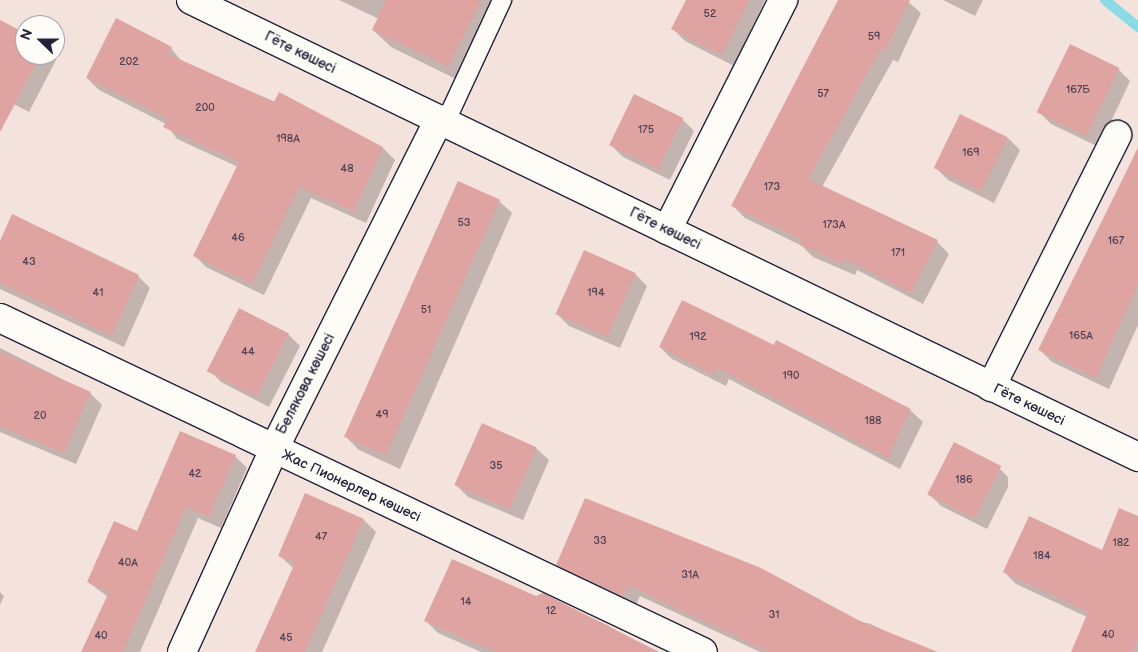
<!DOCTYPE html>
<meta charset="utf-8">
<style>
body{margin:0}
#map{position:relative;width:1138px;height:652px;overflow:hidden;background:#f4e2dd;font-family:"Balsamiq Sans",sans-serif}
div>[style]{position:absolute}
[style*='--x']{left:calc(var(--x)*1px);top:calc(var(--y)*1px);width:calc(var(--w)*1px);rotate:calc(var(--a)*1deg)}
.shadow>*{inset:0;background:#0003}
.stream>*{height:10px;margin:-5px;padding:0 5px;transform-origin:5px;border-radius:5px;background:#8adbe5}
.building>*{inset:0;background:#dfa4a1;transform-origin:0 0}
.roads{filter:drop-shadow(1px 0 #22223b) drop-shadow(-1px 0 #22223b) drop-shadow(0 1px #22223b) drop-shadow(0 -1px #22223b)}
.lane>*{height:18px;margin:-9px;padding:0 9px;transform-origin:9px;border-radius:9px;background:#fdfcf7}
.street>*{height:28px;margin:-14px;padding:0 14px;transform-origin:14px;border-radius:14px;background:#fdfcf7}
.secondary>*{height:28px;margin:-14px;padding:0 14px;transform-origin:14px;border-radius:14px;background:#fdfcf7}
span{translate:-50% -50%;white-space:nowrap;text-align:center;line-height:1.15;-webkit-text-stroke:4px #fdfcf7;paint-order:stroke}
.number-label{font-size:11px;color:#514254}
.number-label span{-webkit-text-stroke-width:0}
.street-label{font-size:14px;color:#22223b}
.north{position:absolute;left:15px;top:15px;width:50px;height:50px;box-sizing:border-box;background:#fdfcf7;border:1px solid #a5a5ac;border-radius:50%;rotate:292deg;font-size:14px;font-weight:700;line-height:20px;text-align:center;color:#22223b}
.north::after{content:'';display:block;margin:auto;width:18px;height:22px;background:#22223b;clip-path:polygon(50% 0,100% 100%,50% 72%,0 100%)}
</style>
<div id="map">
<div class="shadow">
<i style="clip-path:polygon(339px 0,507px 0,466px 84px,391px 47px,373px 30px,379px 19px)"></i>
<i style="clip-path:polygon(687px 0,765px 0,734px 66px,685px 41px,673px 29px)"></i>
<i style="clip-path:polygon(839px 0,906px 0,921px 13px,898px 62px,893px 60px,822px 187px,937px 242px,949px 254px,923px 304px,857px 270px,855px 275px,813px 257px,802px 246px,745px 218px,733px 206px)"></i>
<i style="clip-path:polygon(943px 0,983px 0,975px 16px)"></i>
<i style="clip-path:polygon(0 22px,25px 35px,25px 55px,57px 58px,29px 112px,0 97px)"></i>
<i style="clip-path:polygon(1070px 46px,1118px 69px,1130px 81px,1099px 147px,1051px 124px,1039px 112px)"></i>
<i style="clip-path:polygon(171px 48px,182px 62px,383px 148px,395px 160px,366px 223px,311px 198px,264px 295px,206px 267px,194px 255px,238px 167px,177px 139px,166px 124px,99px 90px,87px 78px)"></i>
<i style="clip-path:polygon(682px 119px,694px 131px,670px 180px,623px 157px,611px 145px)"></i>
<i style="clip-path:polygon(1008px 138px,1020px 150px,994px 203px,948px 180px,936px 168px)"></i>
<i style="clip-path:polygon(1138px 147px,1138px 325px,1109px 389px,1052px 362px,1040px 350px,1069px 298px)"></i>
<i style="clip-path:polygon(499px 201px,512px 213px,400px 469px,359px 450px,347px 438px)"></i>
<i style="clip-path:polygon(0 244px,138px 276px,150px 288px,124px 347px,0 289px)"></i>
<i style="clip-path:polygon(635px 274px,647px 286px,620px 348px,569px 326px,557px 314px)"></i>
<i style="clip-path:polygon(288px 334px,300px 346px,269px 407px,221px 382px,209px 370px)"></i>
<i style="clip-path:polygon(660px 347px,774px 347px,910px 410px,923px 422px,900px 469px,729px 379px,726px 386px,672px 359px)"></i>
<i style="clip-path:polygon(0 348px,90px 393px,102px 405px,76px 464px,0 432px)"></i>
<i style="clip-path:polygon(483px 425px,536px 448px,549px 460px,523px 520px,468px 497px,456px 485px)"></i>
<i style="clip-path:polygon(235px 456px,247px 468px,221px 528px,198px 518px,140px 652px,83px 652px,108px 597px,88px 582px)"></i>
<i style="clip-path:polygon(996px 465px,1008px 477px,1008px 487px,987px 529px,941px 506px,929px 494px)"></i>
<i style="clip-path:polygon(586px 499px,811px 652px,760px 652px,640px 596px,635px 608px,569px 577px,557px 564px)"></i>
<i style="clip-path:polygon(1138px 517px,1138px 652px,1072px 652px,1087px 617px,1016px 584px,1004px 572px,1102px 552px)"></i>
<i style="clip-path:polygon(364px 520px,376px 532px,322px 652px,256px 652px,294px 569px,279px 555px)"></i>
<i style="clip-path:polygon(0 592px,4px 596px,0 605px)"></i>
<i style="clip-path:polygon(543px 595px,609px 626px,620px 636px,656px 652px,481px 652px,438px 633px,426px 621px)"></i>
<i style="clip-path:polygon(858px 623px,868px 623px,931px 652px,846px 652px)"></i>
</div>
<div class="stream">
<i style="--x:1105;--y:0;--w:43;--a:39.3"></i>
</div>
<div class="building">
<i style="clip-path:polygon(386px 0,481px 0,448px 67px,372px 30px)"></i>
<i style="clip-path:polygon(686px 0,749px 0,722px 55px,671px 29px)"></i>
<i style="clip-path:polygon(838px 0,910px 0,885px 51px,881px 49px,808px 179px,938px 240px,911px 293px,845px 259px,843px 264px,800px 245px,802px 240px,731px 206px)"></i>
<i style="clip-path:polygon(116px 18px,172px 47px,168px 54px,274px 102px,279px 92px,383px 147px,354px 212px,299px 187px,252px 284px,193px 256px,239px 162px,163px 127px,167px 119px,86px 78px)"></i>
<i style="clip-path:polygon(0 20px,25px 33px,25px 55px,41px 55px,0 132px)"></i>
<i style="left:1070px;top:44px;width:55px;height:76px;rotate:26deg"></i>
<i style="left:634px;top:94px;width:55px;height:57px;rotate:26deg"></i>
<i style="left:960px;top:114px;width:53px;height:60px;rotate:26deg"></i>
<i style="clip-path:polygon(1138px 148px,1138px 285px,1096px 378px,1038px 350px)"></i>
<i style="left:458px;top:181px;width:46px;height:280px;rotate:24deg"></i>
<i style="clip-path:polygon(12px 214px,139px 275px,112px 336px,0 283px,0 241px)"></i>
<i style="left:584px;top:250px;width:57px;height:70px;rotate:24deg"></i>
<i style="clip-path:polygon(682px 300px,774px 345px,776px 340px,911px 409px,888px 458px,717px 368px,714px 375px,659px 347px)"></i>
<i style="left:239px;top:308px;width:56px;height:71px;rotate:27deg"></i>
<i style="clip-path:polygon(0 352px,91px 392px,64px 453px,0 426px)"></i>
<i style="left:482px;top:423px;width:60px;height:68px;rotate:24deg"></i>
<i style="clip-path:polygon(180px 431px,236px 455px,209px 517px,186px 507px,123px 652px,81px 652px,109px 592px,87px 582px,114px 521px,137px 531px)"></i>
<i style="left:954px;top:442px;width:53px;height:59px;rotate:27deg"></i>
<i style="clip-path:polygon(305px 493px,364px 519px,305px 652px,255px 652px,295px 563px,278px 556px)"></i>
<i style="clip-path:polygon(585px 498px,761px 568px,858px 620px,938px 652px,769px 652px,628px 585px,623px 596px,556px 565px)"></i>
<i style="clip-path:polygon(1119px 508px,1138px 516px,1138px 640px,1133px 652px,1071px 652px,1088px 612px,1003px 572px,1029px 516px,1102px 550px)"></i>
<i style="clip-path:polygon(452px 559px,536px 596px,543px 593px,659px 652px,496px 652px,424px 621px)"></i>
</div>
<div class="roads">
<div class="lane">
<i style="--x:445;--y:123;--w:136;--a:-65.1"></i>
</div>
<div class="street">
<i style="--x:667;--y:230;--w:258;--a:-63.2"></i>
<i style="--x:0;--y:318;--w:778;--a:25.41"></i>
<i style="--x:991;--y:387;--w:282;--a:-63.4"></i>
<i style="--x:182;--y:652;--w:223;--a:-65.6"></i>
<i style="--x:274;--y:449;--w:369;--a:-63.4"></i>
</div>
<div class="secondary">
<i style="--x:191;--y:0;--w:1052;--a:25.76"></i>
</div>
</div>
<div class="number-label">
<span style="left:710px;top:14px">52</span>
<span style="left:874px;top:37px">59</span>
<span style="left:129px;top:62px">202</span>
<span style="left:1078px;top:90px">167Б</span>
<span style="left:823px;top:94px">57</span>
<span style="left:205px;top:108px">200</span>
<span style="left:646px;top:130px">175</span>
<span style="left:288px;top:139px">198А</span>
<span style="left:971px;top:153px">169</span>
<span style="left:347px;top:169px">48</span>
<span style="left:772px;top:187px">173</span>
<span style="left:464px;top:223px">53</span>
<span style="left:834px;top:225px">173А</span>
<span style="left:238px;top:238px">46</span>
<span style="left:1116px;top:241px">167</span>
<span style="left:898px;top:253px">171</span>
<span style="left:29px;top:262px">43</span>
<span style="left:98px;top:293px">41</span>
<span style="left:596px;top:293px">194</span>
<span style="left:426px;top:310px">51</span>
<span style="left:1081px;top:336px">165А</span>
<span style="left:698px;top:337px">192</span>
<span style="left:248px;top:352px">44</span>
<span style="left:791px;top:376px">190</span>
<span style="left:382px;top:415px">49</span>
<span style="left:40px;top:416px">20</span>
<span style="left:873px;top:421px">188</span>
<span style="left:496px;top:466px">35</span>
<span style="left:195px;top:474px">42</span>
<span style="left:964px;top:480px">186</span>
<span style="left:321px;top:537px">47</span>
<span style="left:600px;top:541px">33</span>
<span style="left:1121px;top:543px">182</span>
<span style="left:1042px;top:556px">184</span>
<span style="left:128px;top:563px">40А</span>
<span style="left:690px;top:575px">31А</span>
<span style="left:466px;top:602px">14</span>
<span style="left:551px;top:611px">12</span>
<span style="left:774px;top:615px">31</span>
<span style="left:1108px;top:635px">40</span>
<span style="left:101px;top:636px">40</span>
<span style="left:286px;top:638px">45</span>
</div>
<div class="street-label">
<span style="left:300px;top:53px;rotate:26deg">Гёте көшесі</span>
<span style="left:665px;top:229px;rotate:26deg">Гёте көшесі</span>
<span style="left:306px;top:384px;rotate:-63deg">Белякова көшесі</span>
<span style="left:1029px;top:405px;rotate:26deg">Гёте көшесі</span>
<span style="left:351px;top:486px;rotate:25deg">Жас Пионерлер көшесі</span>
</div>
<div class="north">N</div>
</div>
